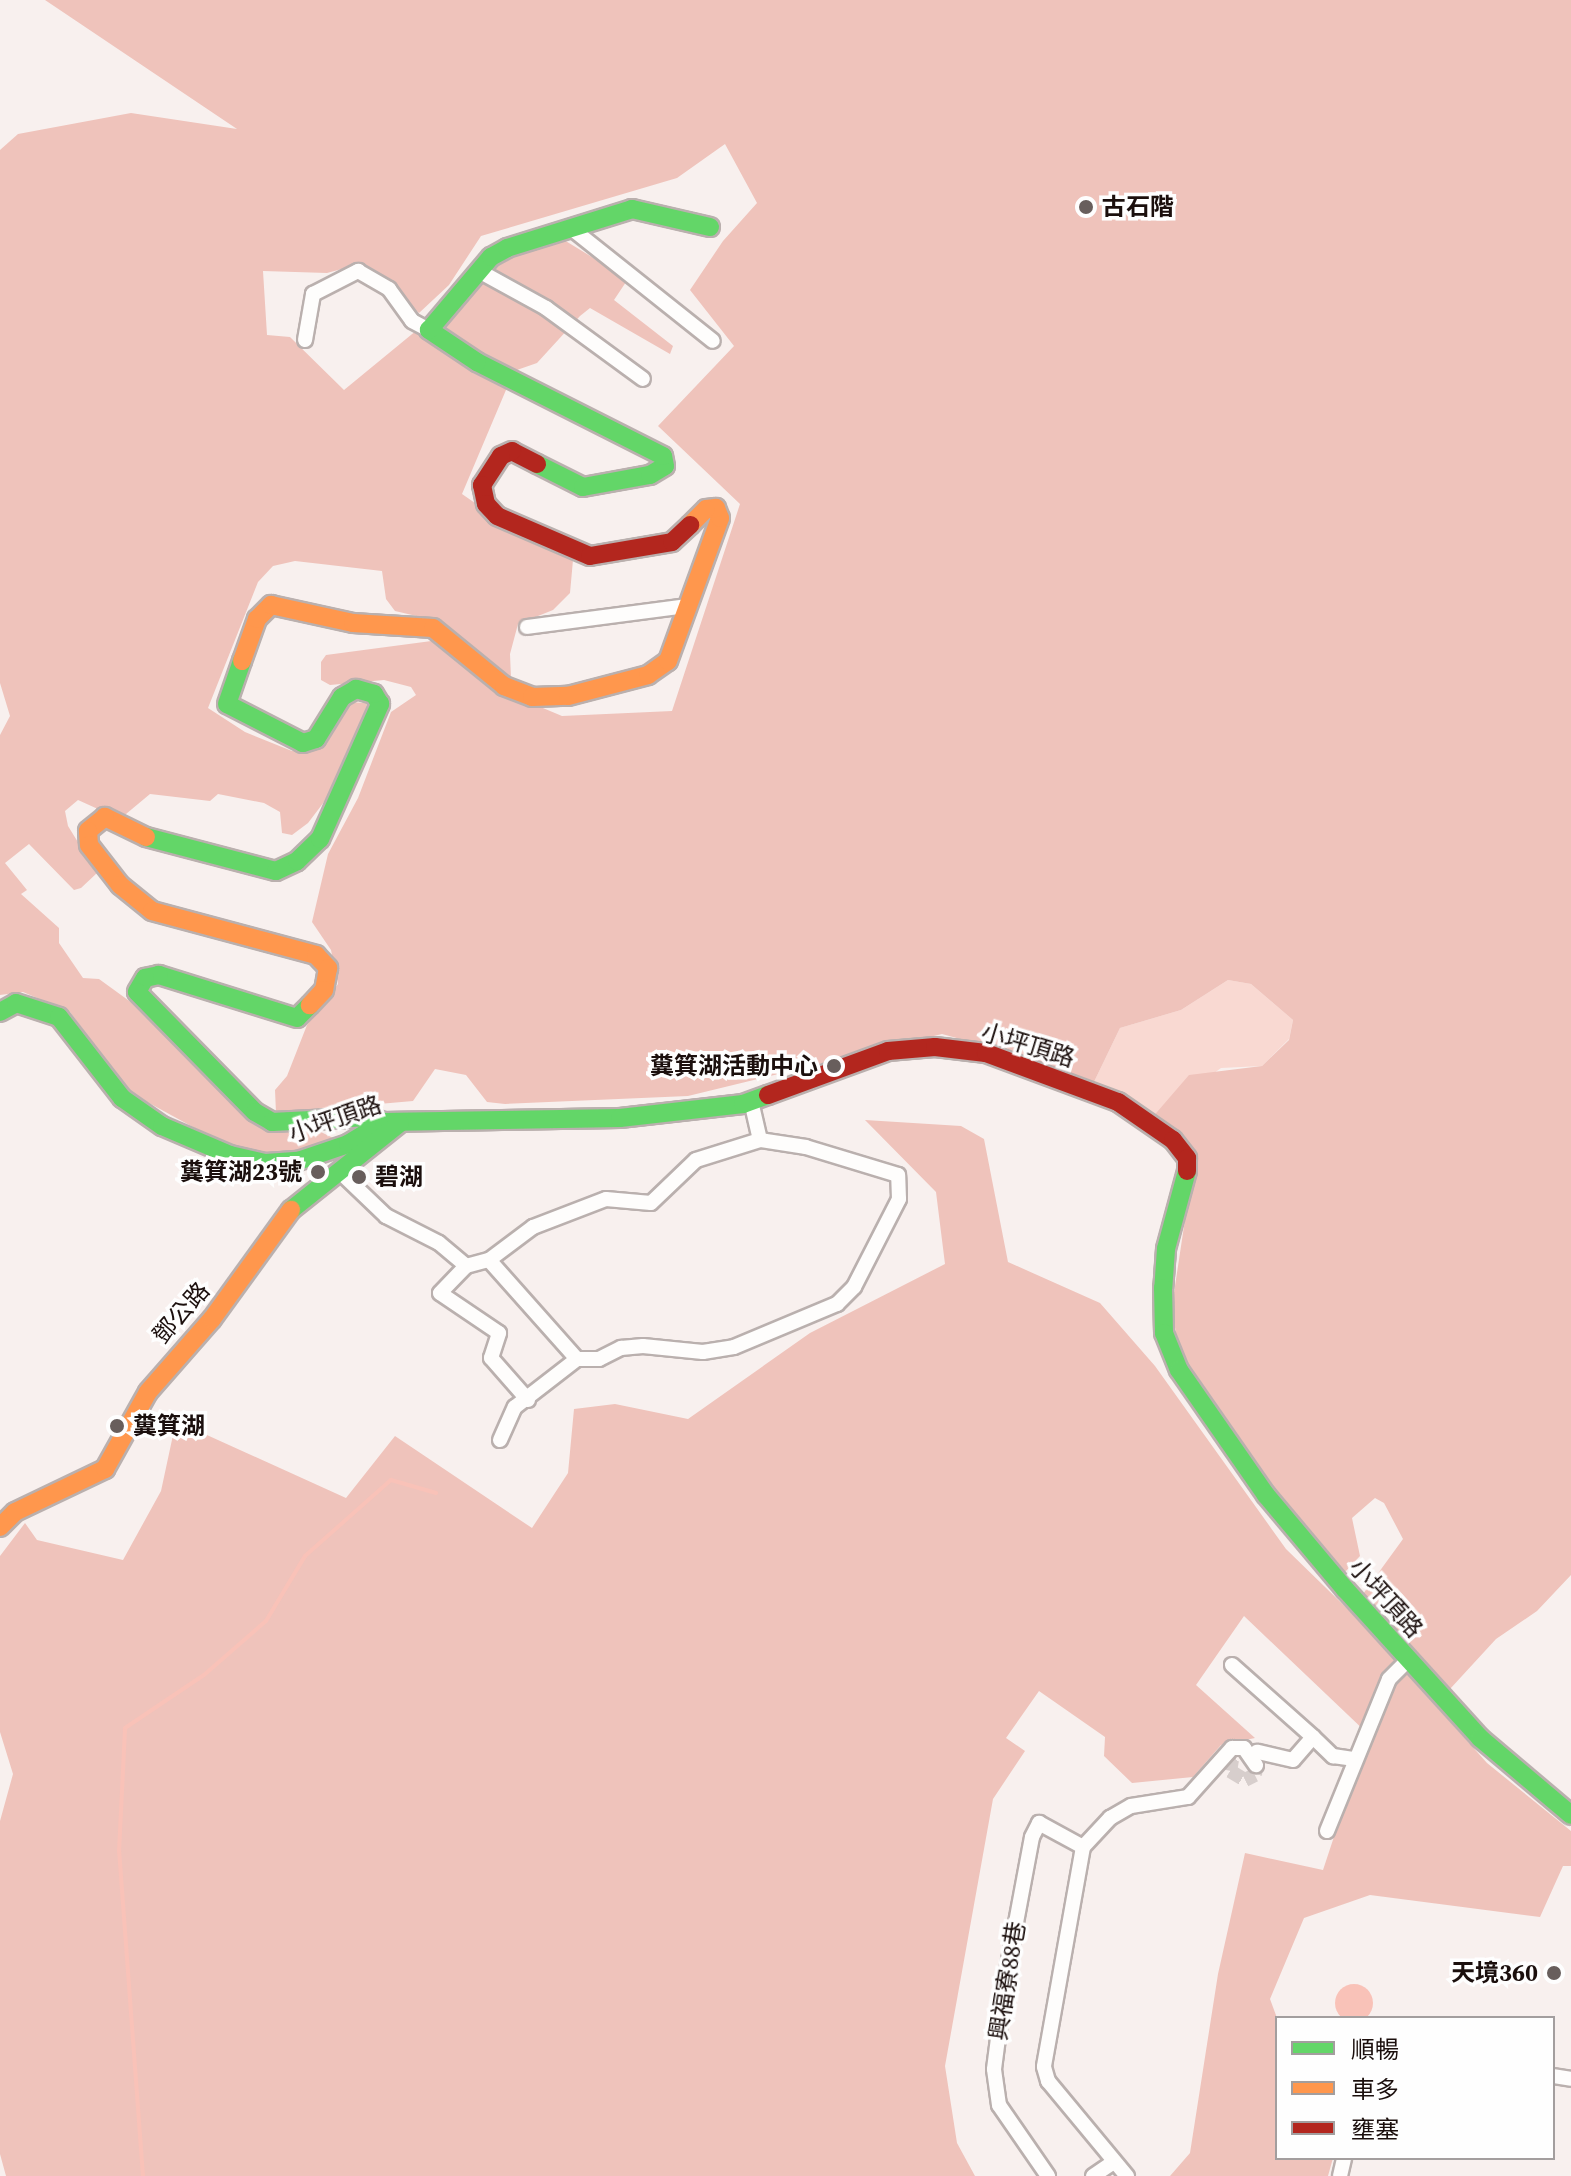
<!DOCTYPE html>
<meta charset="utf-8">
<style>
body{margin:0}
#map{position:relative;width:1571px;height:2176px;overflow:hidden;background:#f8f0ee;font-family:"Source Serif 4","Noto Sans TC",serif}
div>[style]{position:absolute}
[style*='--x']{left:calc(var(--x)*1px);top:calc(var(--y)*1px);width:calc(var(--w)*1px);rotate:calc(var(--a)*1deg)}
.green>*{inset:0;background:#f9d9d2}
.forest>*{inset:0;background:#efc3bb}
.water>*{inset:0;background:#f9c2b8}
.round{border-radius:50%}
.stream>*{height:4px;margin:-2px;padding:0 2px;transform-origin:2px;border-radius:2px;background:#f9c2b8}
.street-tunnel>*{height:14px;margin-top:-7px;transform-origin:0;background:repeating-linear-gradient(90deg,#d7cecc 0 14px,transparent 0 21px)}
.roads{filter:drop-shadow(2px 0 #bab0ae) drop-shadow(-2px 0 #bab0ae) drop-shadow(0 2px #bab0ae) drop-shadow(0 -2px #bab0ae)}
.street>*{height:14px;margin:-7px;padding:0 7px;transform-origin:7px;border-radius:7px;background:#fefdfc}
.fast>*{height:18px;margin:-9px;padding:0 9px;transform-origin:9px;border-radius:9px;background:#63d668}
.slow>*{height:18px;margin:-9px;padding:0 9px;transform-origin:9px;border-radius:9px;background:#ff974d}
.jam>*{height:18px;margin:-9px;padding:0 9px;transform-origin:9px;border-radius:9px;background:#b3261e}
.dots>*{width:22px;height:22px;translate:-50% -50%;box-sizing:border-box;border:4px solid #fefefe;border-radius:50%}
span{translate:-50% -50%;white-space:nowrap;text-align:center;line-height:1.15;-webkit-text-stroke:7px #fefefe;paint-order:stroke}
.poi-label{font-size:24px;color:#1b0f0d;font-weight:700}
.left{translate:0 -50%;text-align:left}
.right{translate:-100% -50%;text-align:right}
.street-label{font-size:24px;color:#1b0f0d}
.legend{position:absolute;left:1275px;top:2016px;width:280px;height:144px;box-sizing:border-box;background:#fefefe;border:2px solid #a39e9e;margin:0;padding:10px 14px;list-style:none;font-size:24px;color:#1b0f0d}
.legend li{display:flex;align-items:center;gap:16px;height:40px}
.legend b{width:40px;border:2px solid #a39e9e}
</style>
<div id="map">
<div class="green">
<i style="clip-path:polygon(1228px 980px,1251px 984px,1293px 1020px,1289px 1039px,1262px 1066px,1221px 1068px,1151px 1119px,1093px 1084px,1120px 1028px,1181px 1010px)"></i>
</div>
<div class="forest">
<i style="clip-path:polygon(evenodd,45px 0,1571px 0,1571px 1575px,1537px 1611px,1496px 1639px,1450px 1689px,1390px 1626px,1411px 1604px,1397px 1588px,1376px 1610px,1363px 1594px,1403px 1539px,1384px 1503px,1375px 1498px,1352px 1518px,1360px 1556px,1345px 1572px,1336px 1568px,1279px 1503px,1178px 1349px,1172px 1306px,1192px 1173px,1151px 1119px,1189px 1075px,1262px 1066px,1289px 1040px,1293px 1020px,1251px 984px,1228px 980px,1181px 1010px,1120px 1028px,1093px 1084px,1015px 1054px,942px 1034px,688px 1096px,505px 1104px,487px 1102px,466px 1075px,435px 1069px,413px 1101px,276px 1113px,275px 1090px,287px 1076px,307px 1025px,338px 984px,331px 950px,312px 922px,328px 854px,358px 798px,391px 712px,416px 695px,411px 687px,384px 680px,330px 685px,321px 680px,321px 662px,326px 655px,439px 640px,425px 618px,395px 611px,386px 599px,382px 571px,295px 561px,273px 566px,258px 582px,208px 708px,245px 732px,292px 751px,324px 739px,349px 702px,366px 703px,369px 712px,340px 781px,308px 823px,292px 835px,282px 833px,280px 812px,264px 803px,218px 794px,210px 801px,150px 794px,120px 819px,78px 800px,65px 811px,68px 826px,97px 873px,81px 888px,74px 890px,29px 844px,5px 863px,27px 890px,21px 894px,59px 928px,59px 943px,83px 978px,99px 979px,150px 1016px,246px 1119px,271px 1129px,317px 1130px,335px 1139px,309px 1152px,260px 1155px,222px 1143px,129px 1092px,70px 1012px,23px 992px,0 995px,0 735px,10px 716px,0 683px,0 150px,18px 134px,131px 113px,237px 129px,45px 0,725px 144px,757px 203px,723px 241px,690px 290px,734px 346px,658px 426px,740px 504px,672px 711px,562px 716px,519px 698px,511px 678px,510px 654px,518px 624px,553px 610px,570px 593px,573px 560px,534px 544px,462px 494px,514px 371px,537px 363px,580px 316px,590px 308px,670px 354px,673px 346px,614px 300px,628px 279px,564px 240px,517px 254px,490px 270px,344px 390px,290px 337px,267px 335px,263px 271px,327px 273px,360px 264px,419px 313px,449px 285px,481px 236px,677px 178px,725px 144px)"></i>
<i style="clip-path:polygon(865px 1120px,961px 1126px,984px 1139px,1008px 1262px,1100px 1303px,1155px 1366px,1286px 1549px,1363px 1624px,1487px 1763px,1571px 1831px,1571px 1866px,1563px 1866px,1540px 1917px,1370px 1895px,1304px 1918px,1270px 1999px,1277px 2018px,1277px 2158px,1333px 2158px,1328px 2176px,1170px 2176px,1190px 2153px,1218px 1974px,1245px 1853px,1323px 1870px,1368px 1734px,1244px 1616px,1196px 1685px,1255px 1738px,1221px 1745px,1193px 1777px,1132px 1783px,1104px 1756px,1105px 1737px,1039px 1691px,1006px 1738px,1025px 1751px,993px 1799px,945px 2066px,957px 2143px,975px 2176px,6px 2176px,0 2154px,0 1821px,13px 1774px,0 1732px,0 1556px,25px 1523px,37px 1540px,123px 1560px,161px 1491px,176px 1421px,346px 1498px,395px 1436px,532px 1528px,568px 1473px,574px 1409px,615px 1404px,688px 1419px,810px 1333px,945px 1264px,936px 1192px)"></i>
</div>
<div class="water">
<i class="round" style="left:1335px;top:1984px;width:38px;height:38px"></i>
</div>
<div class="stream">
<i style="--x:143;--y:2176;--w:325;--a:-94.2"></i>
<i style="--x:119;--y:1852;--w:124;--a:-87.2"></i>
<i style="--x:125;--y:1728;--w:95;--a:-33.9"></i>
<i style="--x:204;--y:1675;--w:82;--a:-41.1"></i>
<i style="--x:266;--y:1621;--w:76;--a:-59"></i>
<i style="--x:305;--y:1556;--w:115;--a:-41.5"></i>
<i style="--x:391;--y:1480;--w:47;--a:16.1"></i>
</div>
<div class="street-tunnel">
<i style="--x:1256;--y:1752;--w:25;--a:162"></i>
<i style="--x:1232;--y:1760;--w:11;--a:100"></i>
<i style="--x:1230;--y:1771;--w:17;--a:31"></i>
<i style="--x:1245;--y:1780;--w:11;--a:-27"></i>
<i style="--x:1255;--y:1775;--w:10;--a:-84"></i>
</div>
<div class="roads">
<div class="street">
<i style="--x:571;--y:228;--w:181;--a:38.5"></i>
<i style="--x:479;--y:271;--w:77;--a:28.9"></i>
<i style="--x:546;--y:308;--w:120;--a:36.2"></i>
<i style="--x:305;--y:340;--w:47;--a:-80.1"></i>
<i style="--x:313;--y:294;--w:51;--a:-27.1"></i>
<i style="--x:358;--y:271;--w:36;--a:30"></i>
<i style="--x:389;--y:289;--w:39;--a:54"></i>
<i style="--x:412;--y:321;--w:19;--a:28"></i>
<i style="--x:527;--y:627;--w:161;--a:-7.5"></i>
<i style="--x:340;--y:1172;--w:64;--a:43.7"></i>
<i style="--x:386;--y:1216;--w:59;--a:27"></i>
<i style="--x:439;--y:1243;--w:35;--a:40"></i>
<i style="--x:489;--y:1260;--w:132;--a:48.4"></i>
<i style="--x:528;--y:1400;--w:56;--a:-131.4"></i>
<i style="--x:491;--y:1358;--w:26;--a:-72"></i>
<i style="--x:499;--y:1333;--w:71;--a:-145.9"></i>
<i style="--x:440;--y:1293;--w:37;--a:-46"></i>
<i style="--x:466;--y:1266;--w:24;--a:-15"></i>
<i style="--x:489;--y:1260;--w:55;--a:-36.9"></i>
<i style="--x:533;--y:1227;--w:78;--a:-21"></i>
<i style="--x:606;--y:1199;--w:45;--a:5.1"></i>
<i style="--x:651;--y:1203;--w:62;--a:-43.7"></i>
<i style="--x:696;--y:1160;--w:67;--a:-17.4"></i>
<i style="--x:500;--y:1440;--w:36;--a:-66"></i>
<i style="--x:515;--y:1407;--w:78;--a:-37.7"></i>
<i style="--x:577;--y:1359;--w:22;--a:0"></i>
<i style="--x:599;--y:1359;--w:25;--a:-27"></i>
<i style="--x:621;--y:1348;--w:22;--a:-5"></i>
<i style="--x:643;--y:1346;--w:60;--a:5.7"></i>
<i style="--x:703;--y:1352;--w:31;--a:-9"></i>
<i style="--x:734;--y:1347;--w:112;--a:-22.7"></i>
<i style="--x:837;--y:1304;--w:24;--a:-45"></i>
<i style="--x:854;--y:1287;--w:99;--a:-62.9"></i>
<i style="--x:899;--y:1199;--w:24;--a:-92"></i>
<i style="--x:898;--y:1175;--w:96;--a:-163.1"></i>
<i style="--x:806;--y:1147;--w:47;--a:-171.3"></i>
<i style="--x:760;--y:1140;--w:40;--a:-103"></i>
<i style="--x:1232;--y:1665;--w:108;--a:41.6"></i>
<i style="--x:1313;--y:1737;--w:30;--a:131"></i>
<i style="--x:1293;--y:1760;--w:37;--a:-167"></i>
<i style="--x:1313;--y:1737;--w:28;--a:44"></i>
<i style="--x:1333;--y:1756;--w:22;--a:8"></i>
<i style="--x:1327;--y:1831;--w:164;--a:-67.8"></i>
<i style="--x:1389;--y:1679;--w:28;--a:-45"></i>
<i style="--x:1083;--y:1847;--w:40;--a:-47"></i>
<i style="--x:1110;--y:1818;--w:24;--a:-30"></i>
<i style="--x:1131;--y:1806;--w:58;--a:-9"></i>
<i style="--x:1188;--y:1797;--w:66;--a:-48.1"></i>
<i style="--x:1232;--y:1748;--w:12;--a:0"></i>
<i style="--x:1244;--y:1748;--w:21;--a:55"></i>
<i style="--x:1553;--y:2076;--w:18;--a:9"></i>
<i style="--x:1048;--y:2176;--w:86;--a:-124.6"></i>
<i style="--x:999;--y:2105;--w:36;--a:-98"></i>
<i style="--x:994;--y:2069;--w:94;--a:-82.6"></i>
<i style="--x:1006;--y:1976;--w:141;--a:-79.4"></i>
<i style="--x:1032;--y:1837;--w:16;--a:-63"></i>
<i style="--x:1039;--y:1823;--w:50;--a:28.6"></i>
<i style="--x:1083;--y:1847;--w:223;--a:100.1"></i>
<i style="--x:1044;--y:2067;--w:15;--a:74"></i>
<i style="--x:1048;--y:2081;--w:124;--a:50.3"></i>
<i style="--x:1093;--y:2176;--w:23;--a:-34"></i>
<i style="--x:1340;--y:2176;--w:18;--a:-77"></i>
</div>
<div class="fast">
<i style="--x:537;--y:464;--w:51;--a:26.6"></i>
<i style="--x:583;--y:487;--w:68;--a:-10.2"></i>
<i style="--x:650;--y:475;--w:17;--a:-31"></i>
<i style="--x:665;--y:466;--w:10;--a:-101"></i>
<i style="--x:663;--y:456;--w:208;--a:-153.2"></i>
<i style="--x:477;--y:362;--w:58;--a:-146.3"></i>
<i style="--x:429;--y:330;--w:96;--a:-49.7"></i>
<i style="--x:491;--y:257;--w:18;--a:-29"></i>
<i style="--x:507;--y:248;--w:131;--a:-17.3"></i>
<i style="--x:632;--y:209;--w:80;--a:13"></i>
<i style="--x:146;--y:837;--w:134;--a:14.7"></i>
<i style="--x:276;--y:871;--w:23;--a:-25"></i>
<i style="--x:297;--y:861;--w:32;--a:-44"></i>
<i style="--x:320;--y:839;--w:148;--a:-66"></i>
<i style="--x:380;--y:704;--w:12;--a:-121"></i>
<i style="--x:374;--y:694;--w:19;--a:-164"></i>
<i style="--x:356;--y:689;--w:16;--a:150"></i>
<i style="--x:342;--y:697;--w:49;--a:121.8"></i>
<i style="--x:316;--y:739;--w:14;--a:163"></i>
<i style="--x:303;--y:743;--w:85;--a:-152.8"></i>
<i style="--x:227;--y:704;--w:46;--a:-70.8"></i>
<i style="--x:310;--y:1005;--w:18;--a:135"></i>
<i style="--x:297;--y:1018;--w:145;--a:-162.7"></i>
<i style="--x:159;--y:975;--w:14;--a:168"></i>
<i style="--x:145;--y:978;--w:16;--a:120"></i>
<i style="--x:137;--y:992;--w:168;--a:45.5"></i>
<i style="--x:255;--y:1112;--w:20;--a:30"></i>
<i style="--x:272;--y:1122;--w:98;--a:-2.9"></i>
<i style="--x:370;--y:1117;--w:15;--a:20"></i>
<i style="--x:0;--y:1012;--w:18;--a:-29"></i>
<i style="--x:16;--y:1003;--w:45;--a:18"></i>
<i style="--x:59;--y:1017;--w:103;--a:52.1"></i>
<i style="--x:122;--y:1098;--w:49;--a:35"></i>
<i style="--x:162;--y:1126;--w:74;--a:23.1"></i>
<i style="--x:230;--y:1155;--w:37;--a:13"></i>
<i style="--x:266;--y:1163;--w:32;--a:-4"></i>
<i style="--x:298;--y:1161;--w:53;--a:-18.8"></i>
<i style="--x:348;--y:1144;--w:42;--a:-31.4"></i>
<i style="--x:384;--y:1122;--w:236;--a:-1"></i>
<i style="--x:620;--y:1118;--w:124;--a:-6.5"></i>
<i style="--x:743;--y:1104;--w:27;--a:-20"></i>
<i style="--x:1187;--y:1171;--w:81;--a:105.1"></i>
<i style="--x:1166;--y:1249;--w:39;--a:94"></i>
<i style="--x:1163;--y:1288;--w:45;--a:88.7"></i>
<i style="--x:1164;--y:1333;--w:40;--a:68"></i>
<i style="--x:1179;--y:1370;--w:152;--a:55.2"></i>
<i style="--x:1266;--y:1495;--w:123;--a:50"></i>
<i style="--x:1345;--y:1589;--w:201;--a:47.8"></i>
<i style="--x:1480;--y:1738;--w:119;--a:40.2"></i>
<i style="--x:291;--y:1210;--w:139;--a:-38.6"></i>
</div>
<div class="slow">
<i style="--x:242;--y:661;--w:45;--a:-70.3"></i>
<i style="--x:257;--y:619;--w:20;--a:-45"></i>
<i style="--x:271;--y:605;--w:84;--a:12.4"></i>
<i style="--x:353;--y:623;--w:80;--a:3.6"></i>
<i style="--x:433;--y:628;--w:92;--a:39.2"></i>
<i style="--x:504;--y:686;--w:30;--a:21"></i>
<i style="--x:532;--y:697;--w:36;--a:-2"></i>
<i style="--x:568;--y:696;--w:83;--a:-14.7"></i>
<i style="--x:648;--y:675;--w:24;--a:-35"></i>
<i style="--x:668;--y:661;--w:152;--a:-70"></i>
<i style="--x:720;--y:518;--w:11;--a:-112"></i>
<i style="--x:716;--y:508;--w:10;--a:174"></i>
<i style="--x:706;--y:509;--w:23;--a:135"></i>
<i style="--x:146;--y:837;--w:46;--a:-154"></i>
<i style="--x:105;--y:817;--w:22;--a:141"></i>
<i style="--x:88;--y:831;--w:14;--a:86"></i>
<i style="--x:89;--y:845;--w:51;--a:52.2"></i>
<i style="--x:120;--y:885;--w:41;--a:39.1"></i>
<i style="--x:152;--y:911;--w:170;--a:15"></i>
<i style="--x:316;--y:955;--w:18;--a:47"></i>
<i style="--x:328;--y:968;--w:22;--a:100"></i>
<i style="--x:324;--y:990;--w:21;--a:133"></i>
<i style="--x:0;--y:1527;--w:21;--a:-45"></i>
<i style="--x:15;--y:1512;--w:100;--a:-25.5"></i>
<i style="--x:105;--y:1469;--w:88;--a:-60.8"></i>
<i style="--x:148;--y:1392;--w:97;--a:-48.8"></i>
<i style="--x:212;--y:1319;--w:135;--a:-54.1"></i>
</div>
<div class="jam">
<i style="--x:537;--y:464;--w:28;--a:-153"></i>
<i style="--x:512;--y:451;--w:12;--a:156"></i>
<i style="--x:501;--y:456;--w:35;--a:123"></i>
<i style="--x:482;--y:485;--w:19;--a:78"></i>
<i style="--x:486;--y:504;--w:16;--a:47"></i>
<i style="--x:497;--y:516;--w:101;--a:23.3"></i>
<i style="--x:590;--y:556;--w:83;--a:-9.7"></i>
<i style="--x:672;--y:542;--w:25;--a:-43"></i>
<i style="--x:768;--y:1095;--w:128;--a:-20.1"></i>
<i style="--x:888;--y:1051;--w:47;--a:-4.9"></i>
<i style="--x:935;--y:1047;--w:51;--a:6.7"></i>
<i style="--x:986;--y:1053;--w:141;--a:20.4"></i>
<i style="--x:1118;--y:1102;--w:67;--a:34.6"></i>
<i style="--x:1173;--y:1140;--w:23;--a:52"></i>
<i style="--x:1187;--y:1158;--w:13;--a:90"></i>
</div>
</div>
<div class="dots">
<i style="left:1086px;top:207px;background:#685e5c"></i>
<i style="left:834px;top:1066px;background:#685e5c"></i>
<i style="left:318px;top:1172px;background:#685e5c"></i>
<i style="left:359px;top:1177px;background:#685e5c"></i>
<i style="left:117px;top:1426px;background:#685e5c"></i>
<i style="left:1554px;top:1973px;background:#685e5c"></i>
</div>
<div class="poi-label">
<span class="left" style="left:1102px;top:207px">古石階</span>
<span class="right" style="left:818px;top:1066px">糞箕湖活動中心</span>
<span class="right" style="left:302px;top:1172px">糞箕湖23號</span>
<span class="left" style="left:375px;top:1177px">碧湖</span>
<span class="left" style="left:133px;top:1426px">糞箕湖</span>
<span class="right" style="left:1538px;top:1973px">天境360</span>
</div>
<div class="street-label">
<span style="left:1028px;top:1045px;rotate:17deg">小坪頂路</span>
<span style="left:335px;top:1119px;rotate:-19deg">小坪頂路</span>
<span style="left:181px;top:1313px;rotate:-49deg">鄧公路</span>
<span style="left:1386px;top:1598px;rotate:48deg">小坪頂路</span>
<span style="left:1007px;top:1981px;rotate:-81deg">興福寮88巷</span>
</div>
<ul class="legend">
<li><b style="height:10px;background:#63d668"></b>順暢</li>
<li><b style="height:10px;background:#ff974d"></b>車多</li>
<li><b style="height:10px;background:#b3261e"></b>壅塞</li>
</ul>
</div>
